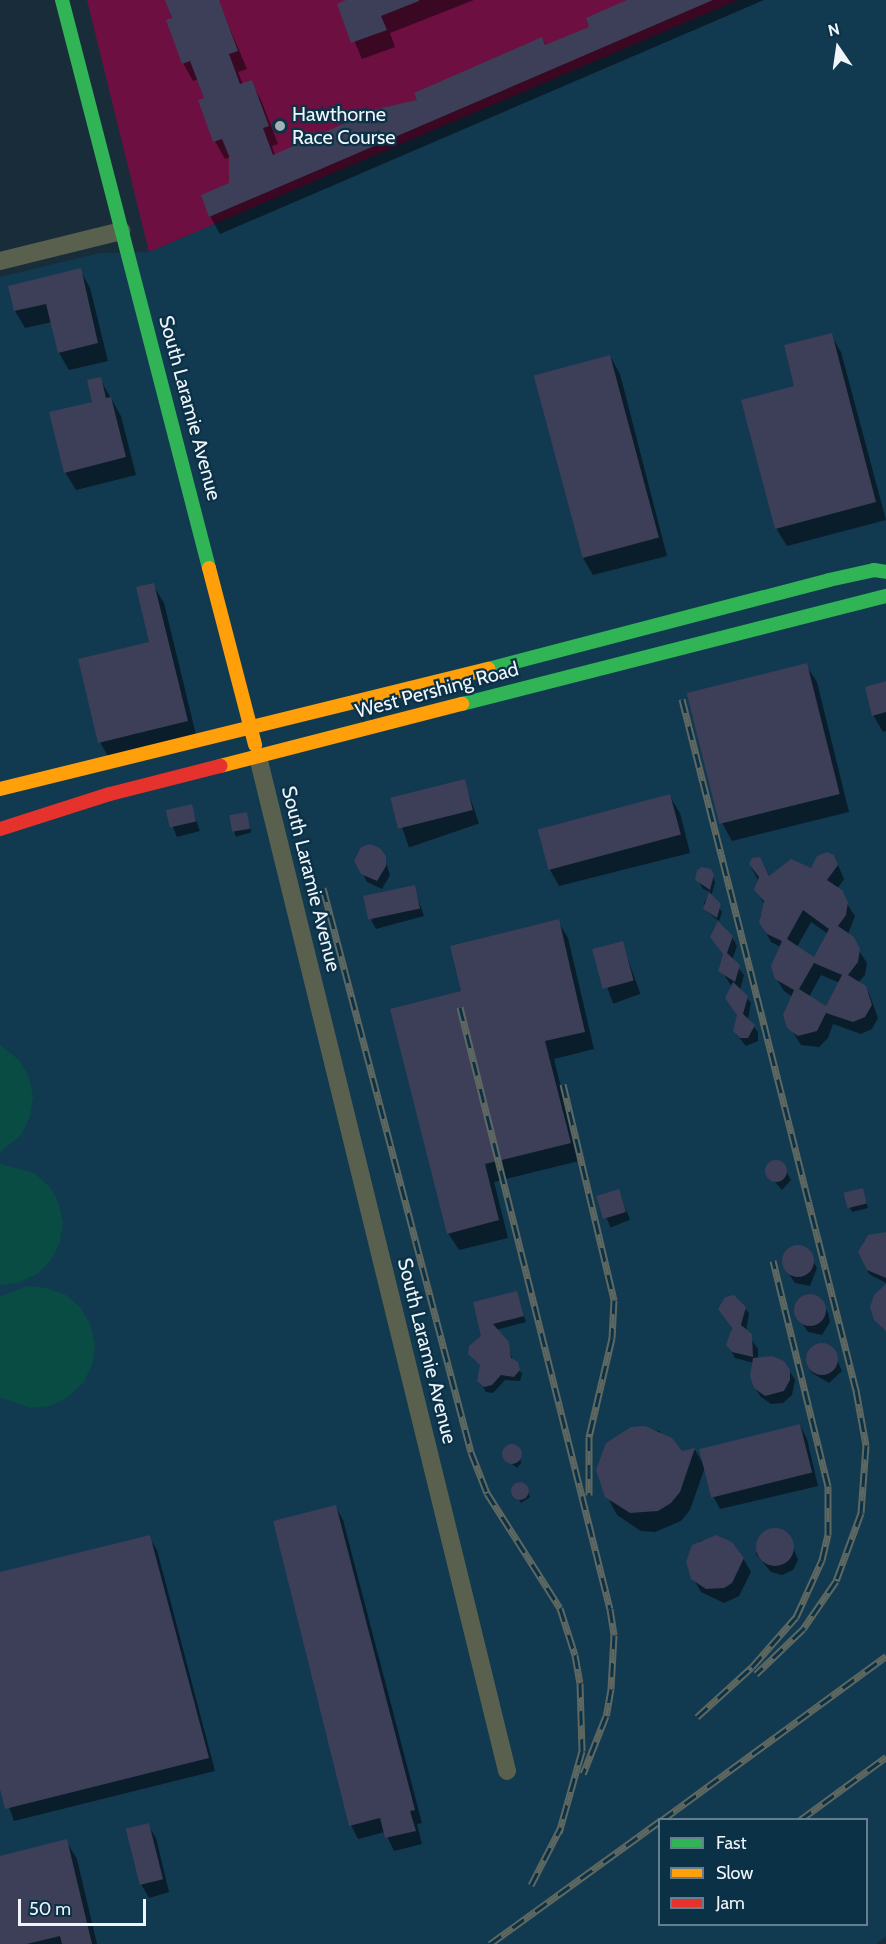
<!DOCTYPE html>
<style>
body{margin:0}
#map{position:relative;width:886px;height:1944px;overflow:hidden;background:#182d39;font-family:Cabin,sans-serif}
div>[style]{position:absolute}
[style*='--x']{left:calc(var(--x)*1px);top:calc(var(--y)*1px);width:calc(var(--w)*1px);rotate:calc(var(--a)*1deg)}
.built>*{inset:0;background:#113950}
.green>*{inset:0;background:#6d0f41}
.water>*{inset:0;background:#094c43}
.shadow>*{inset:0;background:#0007;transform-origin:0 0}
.building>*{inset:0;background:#3d3e58;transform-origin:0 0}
.round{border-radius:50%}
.street>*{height:18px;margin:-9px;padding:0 9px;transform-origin:9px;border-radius:9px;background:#59604d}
.fast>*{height:14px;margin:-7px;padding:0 7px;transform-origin:7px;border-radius:7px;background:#30b455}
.slow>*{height:14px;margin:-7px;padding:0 7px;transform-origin:7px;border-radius:7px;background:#ff9f0a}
.jam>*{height:14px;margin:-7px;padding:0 7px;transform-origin:7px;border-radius:7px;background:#e5322d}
.rail>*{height:7px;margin-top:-3.5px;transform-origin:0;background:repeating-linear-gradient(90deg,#0b3146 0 14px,#5f6860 0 28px);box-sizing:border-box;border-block:2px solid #5f6860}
.dots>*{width:16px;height:16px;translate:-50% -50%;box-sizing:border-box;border:3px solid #0b3146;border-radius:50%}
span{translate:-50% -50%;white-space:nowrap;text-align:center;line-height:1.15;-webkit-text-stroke:4.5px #0b3146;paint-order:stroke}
.poi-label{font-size:20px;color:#eff5fa}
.left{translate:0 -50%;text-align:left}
.street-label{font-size:20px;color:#eff5fa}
.legend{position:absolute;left:658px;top:1818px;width:210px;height:108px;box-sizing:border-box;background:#0b3146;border:2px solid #667f8e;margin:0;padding:8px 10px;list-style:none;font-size:18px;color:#eff5fa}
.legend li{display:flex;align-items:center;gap:12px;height:30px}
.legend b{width:30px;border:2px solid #667f8e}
.north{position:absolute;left:808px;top:18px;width:60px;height:60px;-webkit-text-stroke:4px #0b3146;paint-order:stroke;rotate:347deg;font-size:16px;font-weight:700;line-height:24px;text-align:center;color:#eff5fa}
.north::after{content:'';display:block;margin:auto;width:21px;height:27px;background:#eff5fa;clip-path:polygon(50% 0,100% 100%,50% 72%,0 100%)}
.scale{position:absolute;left:18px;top:1899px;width:128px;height:27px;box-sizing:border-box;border:3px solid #eff5fa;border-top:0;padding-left:8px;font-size:18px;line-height:21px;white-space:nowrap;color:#eff5fa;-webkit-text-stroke:4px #0b3146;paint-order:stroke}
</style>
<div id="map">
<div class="built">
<i style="clip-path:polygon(evenodd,738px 0,886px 0,886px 1936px,876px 1944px,0 1944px,0 277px,100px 253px,149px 252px,738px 0,660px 1820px,866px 1820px,866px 1924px,660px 1924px,660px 1820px)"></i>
</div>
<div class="green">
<i style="clip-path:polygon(87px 0,738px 0,149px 252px)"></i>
</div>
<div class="water">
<i style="clip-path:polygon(0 1045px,19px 1060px,29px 1077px,33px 1097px,30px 1117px,21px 1135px,0 1152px)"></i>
<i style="clip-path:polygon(0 1164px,34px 1173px,49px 1186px,59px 1203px,63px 1223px,60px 1242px,51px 1260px,37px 1274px,18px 1283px,0 1285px)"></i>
<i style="clip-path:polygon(27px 1286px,47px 1288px,66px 1295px,81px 1308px,91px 1326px,95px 1345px,92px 1365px,83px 1383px,68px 1397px,50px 1406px,30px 1408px,0 1397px,0 1297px)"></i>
</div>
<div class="shadow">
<i style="clip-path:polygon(167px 0,219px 3px,247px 69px,238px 72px,243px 85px,251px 82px,261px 100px,278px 144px,272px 146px,275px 156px,419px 101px,542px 38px,546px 46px,591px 28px,630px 0,764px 0,220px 234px,210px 216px,231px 184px,230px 157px,225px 159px,215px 141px,200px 101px,206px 99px,199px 79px,193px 81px,183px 63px)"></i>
<i style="clip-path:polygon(351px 0,474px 0,390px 33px,395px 47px,362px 59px,339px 5px)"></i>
<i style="clip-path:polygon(80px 270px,90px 288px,108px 361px,69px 370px,59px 353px,52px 322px,25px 328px,15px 311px)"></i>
<i style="clip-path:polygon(831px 335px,841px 352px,886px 520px,787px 546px,776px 528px,796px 387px)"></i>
<i style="clip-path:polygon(610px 356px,620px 374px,667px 556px,593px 575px,583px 558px,536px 376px)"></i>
<i style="clip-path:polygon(100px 379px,121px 416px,136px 475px,76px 490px,65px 472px)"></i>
<i style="clip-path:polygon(153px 585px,164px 603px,197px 739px,110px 760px,100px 742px,151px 643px)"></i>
<i style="clip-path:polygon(806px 665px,817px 682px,849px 812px,732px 841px,722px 823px)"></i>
<i style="clip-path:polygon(886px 682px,886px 731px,883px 732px,873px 715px)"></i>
<i style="left:464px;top:780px;width:46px;height:74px;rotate:71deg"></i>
<i style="clip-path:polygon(669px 795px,680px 813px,690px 853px,559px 886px,549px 868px)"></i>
<i style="clip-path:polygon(191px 806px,200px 831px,177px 837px,167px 812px)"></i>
<i style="left:246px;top:814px;width:19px;height:16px;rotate:74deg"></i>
<i style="clip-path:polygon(evenodd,834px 856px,844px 879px,837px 889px,855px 916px,848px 934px,867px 963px,865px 975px,857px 984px,869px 993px,878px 1018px,872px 1029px,861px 1034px,833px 1024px,828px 1038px,819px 1047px,801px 1045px,793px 1032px,793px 997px,784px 991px,776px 978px,781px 947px,771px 942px,764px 929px,760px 917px,765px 905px,756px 890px,758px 880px,751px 867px,753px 860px,761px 860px,770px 877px,811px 870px,834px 856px,811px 922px,828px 934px,815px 959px,797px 947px,811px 922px,834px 856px,821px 975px,840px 983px,826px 1008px,809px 997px,821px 975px)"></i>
<i style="clip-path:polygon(384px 857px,390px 875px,382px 889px,367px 882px,356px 860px)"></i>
<i style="clip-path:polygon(713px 875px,715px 883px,711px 896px,722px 912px,719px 921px,706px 911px,704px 903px,710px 892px,703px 889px,696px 876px)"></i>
<i style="clip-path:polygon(414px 887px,424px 916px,376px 929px,371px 920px)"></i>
<i style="clip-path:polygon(558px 921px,568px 938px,594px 1049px,554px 1059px,579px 1161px,494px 1182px,508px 1238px,459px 1250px,448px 1233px,463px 992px)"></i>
<i style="clip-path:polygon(732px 937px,737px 946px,732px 960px,744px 975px,740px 990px,751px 1003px,748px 1019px,758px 1032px,758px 1041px,746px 1046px,736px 1034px,739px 1016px,732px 987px,719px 967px)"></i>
<i style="left:622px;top:943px;width:54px;height:29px;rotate:70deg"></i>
<i style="clip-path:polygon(776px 1162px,782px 1164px,791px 1180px,782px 1190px,768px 1174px,768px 1167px)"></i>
<i style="left:618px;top:1190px;width:32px;height:21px;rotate:68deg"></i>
<i style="clip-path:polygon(864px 1194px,868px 1208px,852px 1212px,850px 1208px)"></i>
<i style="clip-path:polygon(881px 1234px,886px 1237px,886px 1283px,869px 1274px,860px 1252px,864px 1241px)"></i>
<i style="clip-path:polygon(799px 1247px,808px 1251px,817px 1268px,810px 1286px,795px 1283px,784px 1266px,787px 1252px)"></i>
<i style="clip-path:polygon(517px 1293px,526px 1322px,496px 1330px,508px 1343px,513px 1362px,522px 1374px,520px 1381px,505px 1380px,493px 1393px,486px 1392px,482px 1385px,483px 1336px)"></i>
<i style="clip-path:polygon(806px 1294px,823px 1304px,828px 1313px,830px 1322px,822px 1335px,808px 1332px,796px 1314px,796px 1305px)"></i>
<i style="clip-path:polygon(733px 1297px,749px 1313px,746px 1332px,758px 1349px,758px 1359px,789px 1370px,795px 1380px,792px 1395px,783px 1403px,771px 1404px,761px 1397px,755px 1388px,754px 1363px,735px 1358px,730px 1349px)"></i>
<i style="clip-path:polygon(818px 1344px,832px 1349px,842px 1371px,829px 1383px,812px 1373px,807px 1365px,811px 1350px)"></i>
<i style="clip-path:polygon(800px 1425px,807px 1439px,818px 1486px,720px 1509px,713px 1496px)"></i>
<i style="clip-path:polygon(631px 1429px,659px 1431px,682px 1453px,695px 1450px,705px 1467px,690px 1510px,681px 1521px,655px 1532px,641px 1531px,617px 1515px,607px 1496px)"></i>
<i style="clip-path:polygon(511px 1446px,519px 1451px,521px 1463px,517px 1468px,508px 1461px,505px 1450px)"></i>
<i style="clip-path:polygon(519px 1482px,526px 1486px,530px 1497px,521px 1503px,512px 1489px)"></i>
<i style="clip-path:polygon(336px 1507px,343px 1520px,422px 1823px,417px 1824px,422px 1844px,394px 1851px,385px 1832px,358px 1839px,351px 1825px)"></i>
<i style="clip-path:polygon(771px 1530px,788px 1534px,798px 1560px,793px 1570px,782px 1575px,771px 1572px,756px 1554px,762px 1536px)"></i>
<i style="clip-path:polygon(149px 1537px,157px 1550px,215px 1771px,14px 1821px,0 1782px,0 1573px)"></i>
<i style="clip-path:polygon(716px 1537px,743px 1558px,751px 1572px,739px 1596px,724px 1603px,701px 1592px,689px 1571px,689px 1554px,700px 1541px)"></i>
<i style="clip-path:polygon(148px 1825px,156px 1838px,169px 1892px,149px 1898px,141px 1884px)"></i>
<i style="clip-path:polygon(66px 1841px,77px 1859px,97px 1944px,0 1944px,0 1857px)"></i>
</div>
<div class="building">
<i style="clip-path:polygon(165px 0,219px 0,238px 51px,229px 54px,240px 84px,252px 80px,269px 126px,263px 128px,273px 155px,377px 109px,417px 100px,414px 93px,542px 37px,545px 45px,589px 27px,586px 18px,627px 0,713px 0,209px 217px,201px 195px,229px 183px,229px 156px,222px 139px,213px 142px,198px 100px,204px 98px,190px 61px,182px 64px,166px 20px,172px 18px)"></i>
<i style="clip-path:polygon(346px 0,419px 0,419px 1px,381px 16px,387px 30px,351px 43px,337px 4px)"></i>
<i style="clip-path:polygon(81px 268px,98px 343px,58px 353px,46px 304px,14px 311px,8px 286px)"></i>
<i style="clip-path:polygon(832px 333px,876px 502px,775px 529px,741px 400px,794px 386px,784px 345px)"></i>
<i style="left:610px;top:355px;width:189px;height:79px;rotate:75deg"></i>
<i style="clip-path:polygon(101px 377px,106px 398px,111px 397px,126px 457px,64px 473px,49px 412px,92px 402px,87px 380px)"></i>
<i style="clip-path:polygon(154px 583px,188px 721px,98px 743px,78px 659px,149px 642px,136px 587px)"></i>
<i style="left:807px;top:663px;width:135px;height:124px;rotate:76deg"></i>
<i style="clip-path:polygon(886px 681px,886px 712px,872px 716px,865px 687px)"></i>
<i style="left:465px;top:779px;width:32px;height:77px;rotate:76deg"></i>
<i style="left:670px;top:794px;width:42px;height:137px;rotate:75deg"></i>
<i style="left:192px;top:804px;width:18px;height:27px;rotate:77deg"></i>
<i style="left:247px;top:812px;width:17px;height:18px;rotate:80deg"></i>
<i style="clip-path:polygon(370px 844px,380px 848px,386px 856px,386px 866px,377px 881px,361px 874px,354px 861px,361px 847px)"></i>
<i style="clip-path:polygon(evenodd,827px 852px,834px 855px,838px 865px,827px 880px,842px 890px,848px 902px,846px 915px,838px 926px,854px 937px,860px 949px,858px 962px,848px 975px,866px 986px,872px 1005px,865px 1017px,853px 1022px,826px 1013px,817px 1031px,798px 1036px,787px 1028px,783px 1015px,794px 990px,775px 979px,771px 966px,782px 941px,767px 934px,759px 923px,764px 901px,754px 890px,759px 877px,749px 864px,752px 858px,760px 857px,769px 876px,791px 859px,811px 868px,817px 856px,827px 852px,803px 910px,829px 929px,814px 957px,787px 939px,803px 910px,827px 852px,814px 963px,842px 975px,826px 1006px,799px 989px,814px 963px)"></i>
<i style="clip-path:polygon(702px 867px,711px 869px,714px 875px,710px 890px,695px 880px,697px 870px)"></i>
<i style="left:415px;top:885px;width:24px;height:53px;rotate:78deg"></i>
<i style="clip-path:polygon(709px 892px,721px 904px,717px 918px,703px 909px)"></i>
<i style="clip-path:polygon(559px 919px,585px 1032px,545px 1041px,571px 1143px,485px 1164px,499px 1220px,447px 1234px,390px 1009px,461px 991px,450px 946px)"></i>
<i style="clip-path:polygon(718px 921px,733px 936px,727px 953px,740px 965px,735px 982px,718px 971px,723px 954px,710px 937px)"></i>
<i style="left:623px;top:941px;width:41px;height:32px;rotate:75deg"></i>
<i style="clip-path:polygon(733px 982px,748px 996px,743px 1014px,755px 1025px,748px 1038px,740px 1038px,733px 1031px,737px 1015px,725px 998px)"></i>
<i class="round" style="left:765px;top:1160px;width:22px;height:22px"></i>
<i style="left:863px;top:1188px;width:16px;height:20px;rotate:76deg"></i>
<i style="left:619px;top:1189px;width:24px;height:24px;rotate:73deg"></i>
<i style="clip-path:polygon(886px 1232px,886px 1278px,867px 1270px,858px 1252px,868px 1235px)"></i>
<i class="round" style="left:782px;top:1245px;width:32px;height:32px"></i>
<i style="clip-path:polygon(886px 1284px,886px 1331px,874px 1320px,870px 1307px,874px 1295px)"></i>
<i style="clip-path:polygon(517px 1291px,524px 1316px,493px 1324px,509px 1342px,511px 1358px,518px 1362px,520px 1370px,514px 1377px,501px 1375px,492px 1385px,484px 1387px,477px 1381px,480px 1365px,468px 1354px,469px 1346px,481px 1336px,473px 1302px)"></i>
<i class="round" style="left:794px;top:1294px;width:32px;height:32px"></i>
<i style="clip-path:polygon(734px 1295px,746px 1307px,741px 1325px,752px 1334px,753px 1357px,732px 1352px,726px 1345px,732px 1328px,718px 1309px,725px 1297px)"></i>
<i class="round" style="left:806px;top:1343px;width:32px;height:32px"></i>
<i style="clip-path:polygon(772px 1356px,784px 1361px,790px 1370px,790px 1380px,784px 1391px,765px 1396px,754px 1388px,750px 1376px,753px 1358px)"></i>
<i style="left:800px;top:1424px;width:50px;height:104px;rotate:76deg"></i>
<i style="clip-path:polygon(645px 1426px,672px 1438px,682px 1451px,695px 1448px,680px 1492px,671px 1503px,658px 1511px,630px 1513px,605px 1497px,596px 1470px,606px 1443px,631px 1427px)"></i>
<i class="round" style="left:502px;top:1444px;width:20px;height:20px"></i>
<i class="round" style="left:511px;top:1482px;width:18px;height:18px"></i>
<i style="clip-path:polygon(336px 1505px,415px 1810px,410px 1811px,416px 1831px,385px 1838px,380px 1818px,349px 1826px,273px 1521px)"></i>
<i class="round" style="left:756px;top:1528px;width:38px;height:38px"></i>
<i style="clip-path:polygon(150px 1535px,209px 1758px,5px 1809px,0 1789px,0 1572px)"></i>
<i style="clip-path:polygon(716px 1535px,732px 1542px,744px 1558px,732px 1583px,724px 1588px,706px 1589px,691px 1579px,686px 1562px,692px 1545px)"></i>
<i style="left:149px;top:1823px;width:58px;height:24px;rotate:76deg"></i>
<i style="clip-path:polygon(67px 1839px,92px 1944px,62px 1944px,60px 1936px,27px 1944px,0 1944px,0 1856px)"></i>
</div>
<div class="street">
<i style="--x:0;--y:261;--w:125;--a:-13.9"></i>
<i style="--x:258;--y:757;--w:1044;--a:76.2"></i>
</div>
<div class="fast">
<i style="--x:62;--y:0;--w:587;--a:75.49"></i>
<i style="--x:488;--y:669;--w:352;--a:-14.6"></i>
<i style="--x:829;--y:580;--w:46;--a:-12.5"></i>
<i style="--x:874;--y:570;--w:12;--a:9"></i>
<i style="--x:462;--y:704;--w:438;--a:-14.3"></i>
</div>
<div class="slow">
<i style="--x:209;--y:568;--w:183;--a:75.4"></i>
<i style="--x:220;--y:766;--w:250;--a:-14.4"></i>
<i style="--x:0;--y:789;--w:503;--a:-13.82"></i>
</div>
<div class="jam">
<i style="--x:0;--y:829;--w:115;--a:-17.7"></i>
<i style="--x:110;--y:794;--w:114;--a:-14.3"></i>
</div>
<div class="rail">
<i style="--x:682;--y:699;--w:713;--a:75.87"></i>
<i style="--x:856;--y:1390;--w:56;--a:79.7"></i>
<i style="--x:866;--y:1445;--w:68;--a:94.2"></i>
<i style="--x:861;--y:1513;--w:72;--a:110.2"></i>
<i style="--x:836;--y:1581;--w:58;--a:124.5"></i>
<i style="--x:803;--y:1629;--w:65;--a:136.2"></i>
<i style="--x:323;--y:888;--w:583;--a:75.3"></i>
<i style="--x:471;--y:1452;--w:44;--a:68.7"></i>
<i style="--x:487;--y:1493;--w:136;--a:57.6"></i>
<i style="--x:560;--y:1608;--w:49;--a:72.3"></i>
<i style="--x:575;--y:1655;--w:28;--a:80"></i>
<i style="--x:580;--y:1683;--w:68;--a:88.3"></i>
<i style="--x:582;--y:1751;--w:85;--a:105.7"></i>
<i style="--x:460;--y:1007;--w:620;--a:76.01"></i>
<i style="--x:610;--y:1609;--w:26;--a:81"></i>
<i style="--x:614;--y:1635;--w:54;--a:93.2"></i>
<i style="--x:611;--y:1689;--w:27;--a:100"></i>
<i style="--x:606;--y:1716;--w:62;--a:111.6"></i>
<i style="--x:563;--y:1084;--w:222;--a:76.7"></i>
<i style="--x:614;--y:1300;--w:38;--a:93"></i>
<i style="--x:612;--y:1338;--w:102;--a:103.1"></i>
<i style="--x:589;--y:1437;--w:58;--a:90"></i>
<i style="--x:697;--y:1717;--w:74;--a:-42.3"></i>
<i style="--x:752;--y:1667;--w:67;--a:-48.7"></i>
<i style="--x:796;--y:1617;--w:63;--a:-65.5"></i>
<i style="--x:822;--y:1560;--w:26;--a:-77"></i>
<i style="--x:828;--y:1535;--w:49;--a:-90"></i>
<i style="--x:828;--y:1486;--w:232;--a:-103.7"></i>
<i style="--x:662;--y:1820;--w:278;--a:-36.2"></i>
<i style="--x:800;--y:1820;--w:107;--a:-36.2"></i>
<i style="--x:531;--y:1885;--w:65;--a:-62.7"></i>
<i style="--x:490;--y:1944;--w:210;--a:-35.9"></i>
</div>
<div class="dots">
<i style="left:280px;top:126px;background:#a4afb6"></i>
</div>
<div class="poi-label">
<span class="left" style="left:292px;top:126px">Hawthorne<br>Race Course</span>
</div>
<div class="street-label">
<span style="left:190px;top:408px;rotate:75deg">South Laramie Avenue</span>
<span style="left:437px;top:690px;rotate:-15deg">West Pershing Road</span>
<span style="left:311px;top:879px;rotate:76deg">South Laramie Avenue</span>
<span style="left:427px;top:1351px;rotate:76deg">South Laramie Avenue</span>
</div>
<ul class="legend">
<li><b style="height:8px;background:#30b455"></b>Fast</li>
<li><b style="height:8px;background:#ff9f0a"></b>Slow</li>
<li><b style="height:8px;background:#e5322d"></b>Jam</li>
</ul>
<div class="north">N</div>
<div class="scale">50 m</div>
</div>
